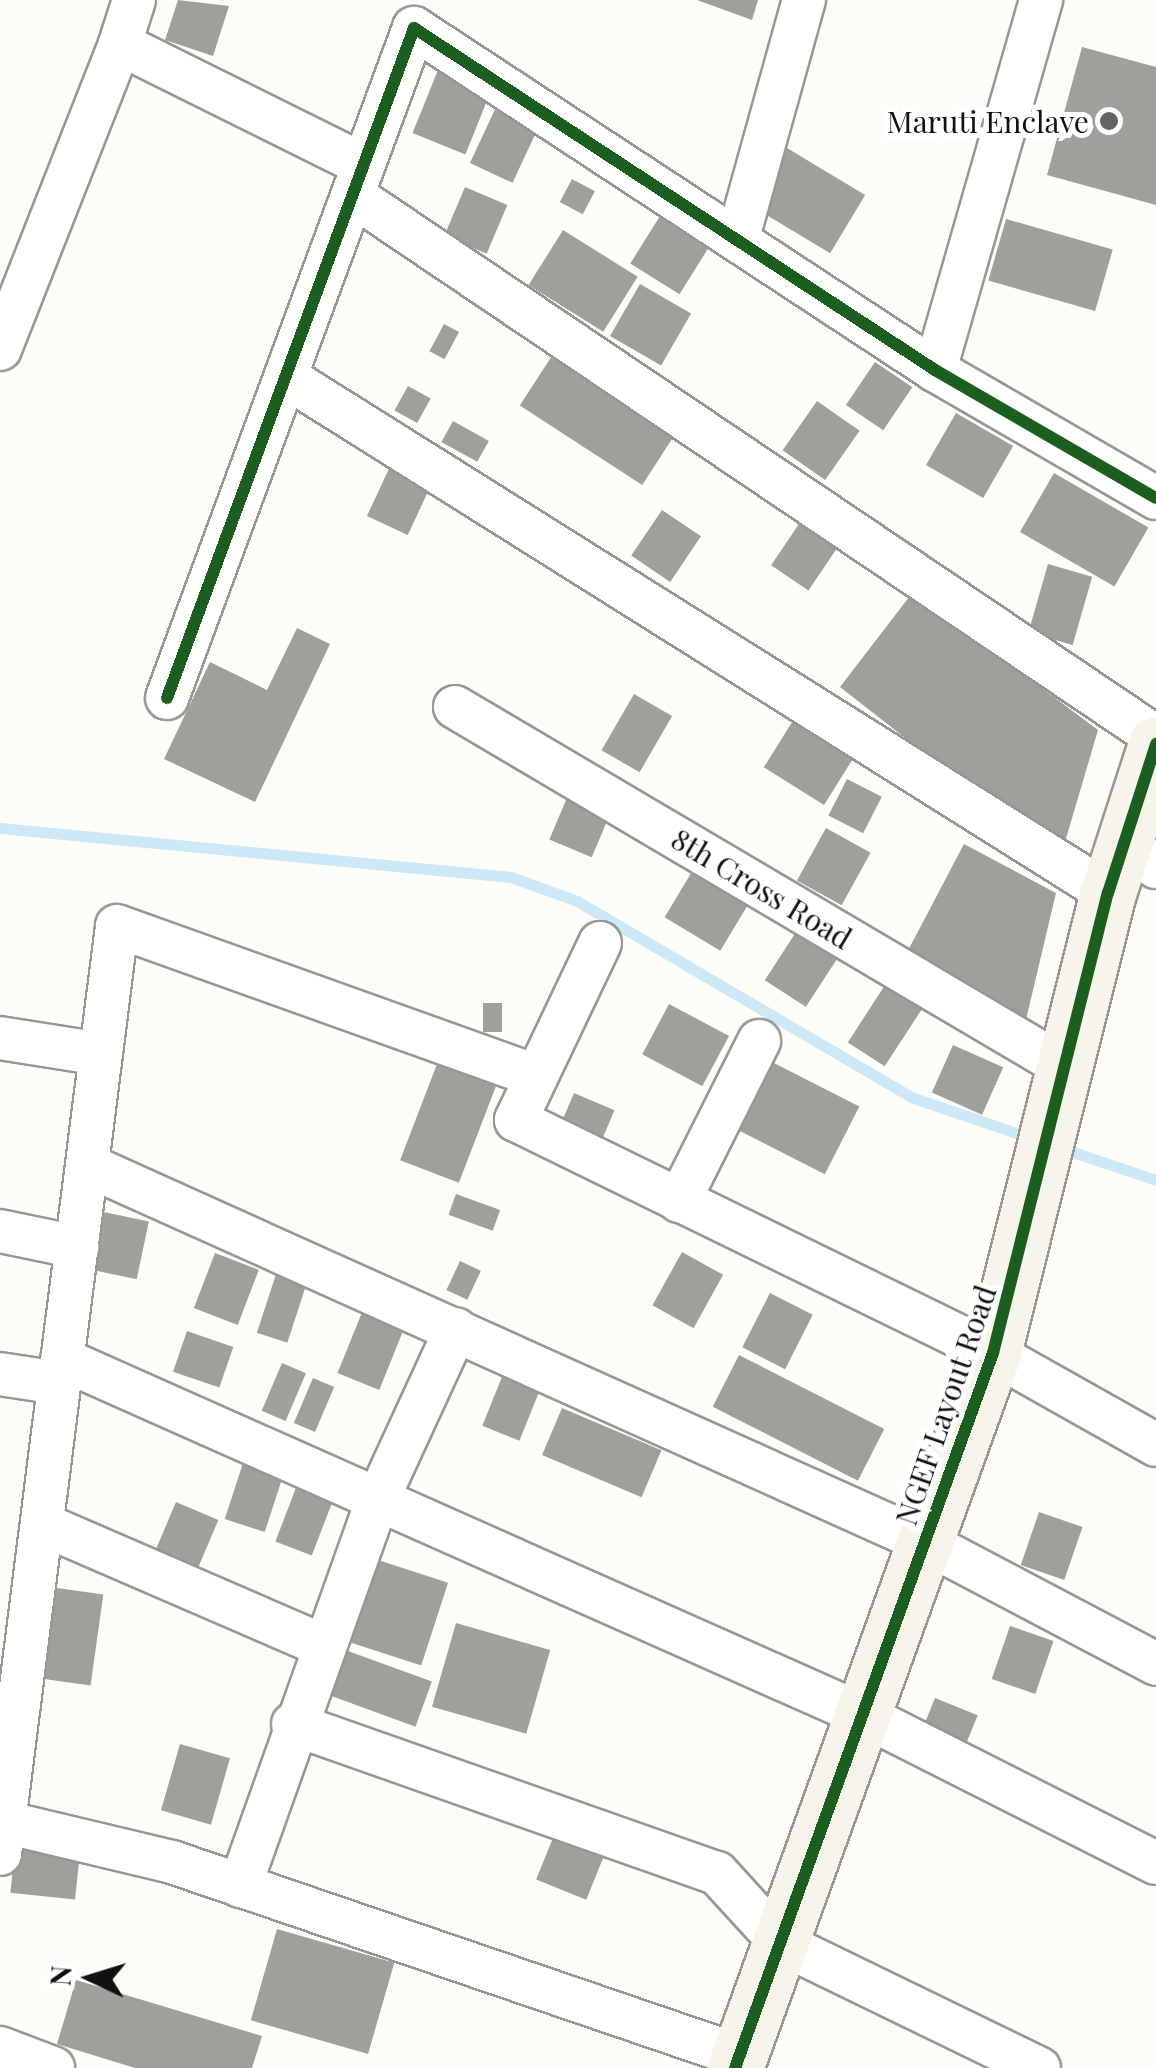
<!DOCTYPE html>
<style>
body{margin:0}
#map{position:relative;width:1156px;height:2068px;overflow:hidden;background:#fdfcf7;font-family:"Playfair Display",serif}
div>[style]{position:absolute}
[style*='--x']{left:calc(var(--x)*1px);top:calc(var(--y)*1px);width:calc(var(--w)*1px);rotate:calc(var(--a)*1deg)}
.stream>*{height:11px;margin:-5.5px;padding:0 5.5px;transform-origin:5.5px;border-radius:5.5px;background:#cde8f7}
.building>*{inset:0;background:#a19f9c;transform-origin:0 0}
.roads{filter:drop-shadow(2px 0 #979795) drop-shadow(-2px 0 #979795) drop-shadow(0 2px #979795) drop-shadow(0 -2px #979795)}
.street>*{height:42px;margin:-21px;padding:0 21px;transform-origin:21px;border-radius:21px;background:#fffffe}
.secondary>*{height:55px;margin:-27.5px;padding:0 27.5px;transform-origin:27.5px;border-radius:27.5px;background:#f6f4eb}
.cycleway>*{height:12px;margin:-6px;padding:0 6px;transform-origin:6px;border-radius:6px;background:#1b5e20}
.dots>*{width:28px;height:28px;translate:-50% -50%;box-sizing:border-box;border:5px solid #fff;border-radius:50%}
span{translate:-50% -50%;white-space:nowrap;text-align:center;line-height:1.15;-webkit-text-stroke:10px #fff;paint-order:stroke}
.poi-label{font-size:30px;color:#111}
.right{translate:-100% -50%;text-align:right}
.street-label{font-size:30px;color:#111}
.north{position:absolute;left:40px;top:1928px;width:100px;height:100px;-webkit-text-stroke:8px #fff;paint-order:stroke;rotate:274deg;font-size:28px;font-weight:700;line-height:40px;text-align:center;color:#111}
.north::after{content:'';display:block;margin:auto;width:35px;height:45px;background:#111;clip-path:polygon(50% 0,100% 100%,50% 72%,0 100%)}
</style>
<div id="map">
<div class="stream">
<i style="--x:0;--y:828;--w:513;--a:5.48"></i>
<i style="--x:511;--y:877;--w:70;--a:20"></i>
<i style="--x:577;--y:901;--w:387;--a:30.4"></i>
<i style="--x:911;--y:1097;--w:130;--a:18.9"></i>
<i style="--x:1061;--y:1148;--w:100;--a:18.6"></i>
</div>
<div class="building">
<i style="clip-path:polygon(178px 0,229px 6px,213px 56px,165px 40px)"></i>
<i style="clip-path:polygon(697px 0,758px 0,752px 20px)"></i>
<i style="clip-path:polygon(1082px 47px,1156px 67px,1156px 205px,1047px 175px)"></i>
<i style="left:438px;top:70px;width:57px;height:68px;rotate:22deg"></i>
<i style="left:497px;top:105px;width:47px;height:64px;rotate:25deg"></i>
<i style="left:782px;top:145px;width:97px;height:68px;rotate:31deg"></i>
<i style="left:572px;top:179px;width:26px;height:26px;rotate:28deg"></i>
<i style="left:465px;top:187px;width:46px;height:53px;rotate:23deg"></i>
<i style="left:670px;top:200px;width:58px;height:75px;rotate:32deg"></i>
<i style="left:1006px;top:219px;width:111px;height:64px;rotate:16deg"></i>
<i style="left:563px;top:230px;width:88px;height:65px;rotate:32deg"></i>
<i style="left:640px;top:284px;width:59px;height:60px;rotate:30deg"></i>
<i style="left:444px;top:324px;width:17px;height:31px;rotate:28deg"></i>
<i style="left:559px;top:345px;width:146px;height:72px;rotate:33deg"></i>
<i style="left:875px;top:362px;width:45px;height:52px;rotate:34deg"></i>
<i style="left:408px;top:386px;width:26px;height:28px;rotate:29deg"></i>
<i style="left:817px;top:401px;width:52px;height:60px;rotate:35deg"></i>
<i style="left:956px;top:413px;width:66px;height:60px;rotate:30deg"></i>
<i style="left:453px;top:421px;width:41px;height:24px;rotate:29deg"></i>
<i style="left:394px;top:458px;width:45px;height:64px;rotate:25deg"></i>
<i style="left:1054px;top:473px;width:109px;height:68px;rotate:30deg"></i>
<i style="left:662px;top:510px;width:47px;height:55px;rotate:34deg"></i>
<i style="left:803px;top:518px;width:45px;height:57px;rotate:34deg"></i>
<i style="left:1048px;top:564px;width:46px;height:71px;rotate:16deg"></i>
<i style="clip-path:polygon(913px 592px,1098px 730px,1060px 859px,840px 687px)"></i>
<i style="clip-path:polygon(297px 628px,330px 644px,255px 802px,164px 759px,210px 662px,267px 690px)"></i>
<i style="left:634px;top:694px;width:44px;height:65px;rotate:30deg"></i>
<i style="left:794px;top:719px;width:71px;height:57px;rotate:32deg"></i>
<i style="left:847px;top:779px;width:39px;height:41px;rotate:27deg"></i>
<i style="left:572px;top:786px;width:46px;height:58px;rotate:23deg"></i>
<i style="left:826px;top:828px;width:51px;height:60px;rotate:29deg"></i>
<i style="clip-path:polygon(964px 844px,1056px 893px,1025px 1024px,903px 960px)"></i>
<i style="left:696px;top:865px;width:65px;height:61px;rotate:31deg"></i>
<i style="left:798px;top:929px;width:49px;height:61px;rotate:33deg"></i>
<i style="left:887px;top:982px;width:44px;height:72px;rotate:33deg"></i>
<i style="left:483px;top:1003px;width:19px;height:29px"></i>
<i style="left:669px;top:1004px;width:68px;height:57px;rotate:28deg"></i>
<i style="left:953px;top:1045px;width:55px;height:52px;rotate:24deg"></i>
<i style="left:772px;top:1062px;width:98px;height:76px;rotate:27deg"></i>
<i style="left:437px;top:1064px;width:63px;height:103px;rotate:21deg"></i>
<i style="left:574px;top:1093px;width:44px;height:40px;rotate:23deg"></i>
<i style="left:456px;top:1194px;width:47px;height:22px;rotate:20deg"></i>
<i style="left:99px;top:1211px;width:51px;height:59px;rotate:12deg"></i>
<i style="left:682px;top:1252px;width:47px;height:61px;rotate:29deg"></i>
<i style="left:215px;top:1253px;width:47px;height:59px;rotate:21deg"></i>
<i style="left:460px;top:1261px;width:23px;height:32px;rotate:25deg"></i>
<i style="left:277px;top:1271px;width:32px;height:65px;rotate:18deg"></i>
<i style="left:770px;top:1293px;width:48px;height:61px;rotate:27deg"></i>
<i style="left:363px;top:1310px;width:45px;height:68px;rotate:22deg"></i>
<i style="left:187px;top:1331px;width:49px;height:43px;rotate:19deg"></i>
<i style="left:739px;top:1355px;width:163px;height:58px;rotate:27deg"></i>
<i style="left:282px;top:1363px;width:26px;height:52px;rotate:23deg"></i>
<i style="left:504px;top:1372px;width:40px;height:58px;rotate:22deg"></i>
<i style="left:313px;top:1378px;width:23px;height:49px;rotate:23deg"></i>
<i style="left:562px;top:1408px;width:108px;height:51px;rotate:23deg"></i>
<i style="left:243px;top:1463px;width:42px;height:59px;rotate:18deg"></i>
<i style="left:299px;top:1480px;width:39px;height:66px;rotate:21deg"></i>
<i style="left:176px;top:1502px;width:46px;height:68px;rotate:23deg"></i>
<i style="left:1039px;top:1512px;width:46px;height:56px;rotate:19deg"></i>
<i style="left:372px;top:1558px;width:80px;height:87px;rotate:18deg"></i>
<i style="left:36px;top:1585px;width:68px;height:92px;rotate:8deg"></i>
<i style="left:456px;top:1623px;width:98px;height:87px;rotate:16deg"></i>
<i style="left:1010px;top:1626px;width:46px;height:56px;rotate:19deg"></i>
<i style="left:337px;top:1647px;width:101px;height:48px;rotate:20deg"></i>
<i style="left:935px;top:1698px;width:46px;height:30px;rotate:22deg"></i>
<i style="left:180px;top:1744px;width:52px;height:69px;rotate:16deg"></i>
<i style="left:559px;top:1823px;width:54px;height:61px;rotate:22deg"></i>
<i style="left:15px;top:1849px;width:65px;height:44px;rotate:6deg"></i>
<i style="left:277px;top:1929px;width:122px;height:95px;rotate:16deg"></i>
<i style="clip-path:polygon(76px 1980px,262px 2036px,252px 2068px,135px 2068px,57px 2044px)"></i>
</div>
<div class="roads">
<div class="street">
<i style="--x:134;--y:0;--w:46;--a:107.7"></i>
<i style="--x:120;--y:44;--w:272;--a:26.4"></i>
<i style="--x:354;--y:196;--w:967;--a:34"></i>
<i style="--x:739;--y:234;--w:243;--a:-74.5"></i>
<i style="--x:0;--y:349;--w:328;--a:-68.5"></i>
<i style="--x:935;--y:370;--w:385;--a:-74"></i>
<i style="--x:286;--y:377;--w:971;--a:32.12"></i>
<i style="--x:167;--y:698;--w:714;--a:-69.76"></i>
<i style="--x:414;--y:28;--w:623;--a:33.28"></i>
<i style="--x:935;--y:370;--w:255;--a:30.1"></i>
<i style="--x:455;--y:707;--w:712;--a:30.56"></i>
<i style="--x:1124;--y:843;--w:40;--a:37"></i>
<i style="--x:600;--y:943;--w:196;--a:115.4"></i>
<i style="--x:516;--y:1120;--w:531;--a:26.03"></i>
<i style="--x:993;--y:1353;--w:187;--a:29.4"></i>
<i style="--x:0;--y:1038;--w:102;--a:9"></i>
<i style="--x:87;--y:1165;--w:919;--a:24.22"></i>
<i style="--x:925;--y:1542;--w:261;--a:27.8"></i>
<i style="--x:679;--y:1201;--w:179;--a:-63.4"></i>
<i style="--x:0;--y:1231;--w:79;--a:11.7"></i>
<i style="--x:62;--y:1359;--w:877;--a:23.96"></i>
<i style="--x:863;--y:1715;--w:328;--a:26.8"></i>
<i style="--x:0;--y:1374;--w:60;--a:8.7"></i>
<i style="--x:42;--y:1524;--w:304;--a:23.4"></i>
<i style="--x:293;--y:1724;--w:449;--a:19.4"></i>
<i style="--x:717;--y:1873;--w:95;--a:47.6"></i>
<i style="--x:781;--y:1943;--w:287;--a:25.9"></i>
<i style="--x:0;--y:1821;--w:177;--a:13.4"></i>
<i style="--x:172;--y:1862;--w:600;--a:18.86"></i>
<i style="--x:0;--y:1854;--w:935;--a:-82.81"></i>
<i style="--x:117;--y:926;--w:444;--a:19.7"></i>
<i style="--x:240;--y:1886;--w:409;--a:-70.4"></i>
<i style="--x:377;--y:1501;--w:189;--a:-65.3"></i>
<i style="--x:0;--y:2048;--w:57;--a:20.7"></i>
</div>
<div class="secondary">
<i style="--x:735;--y:2068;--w:760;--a:-70.16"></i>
<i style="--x:993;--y:1353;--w:474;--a:-76"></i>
<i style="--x:1108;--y:893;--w:157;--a:-72.1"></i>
</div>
</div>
<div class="cycleway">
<i style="--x:167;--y:698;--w:714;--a:-69.76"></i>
<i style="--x:414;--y:28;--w:623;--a:33.28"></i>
<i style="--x:935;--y:370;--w:255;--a:30.1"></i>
<i style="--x:735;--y:2068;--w:760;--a:-70.16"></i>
<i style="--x:993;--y:1353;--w:474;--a:-76"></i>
<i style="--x:1108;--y:893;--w:157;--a:-72.1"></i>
</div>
<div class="dots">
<i style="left:1109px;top:121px;background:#646362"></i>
</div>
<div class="poi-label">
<span class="right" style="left:1089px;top:121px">Maruti Enclave</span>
</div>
<div class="street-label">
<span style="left:762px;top:888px;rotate:31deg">8th Cross Road</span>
<span style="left:945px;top:1405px;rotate:-71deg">NGEF Layout Road</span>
</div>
<div class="north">N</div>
</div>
